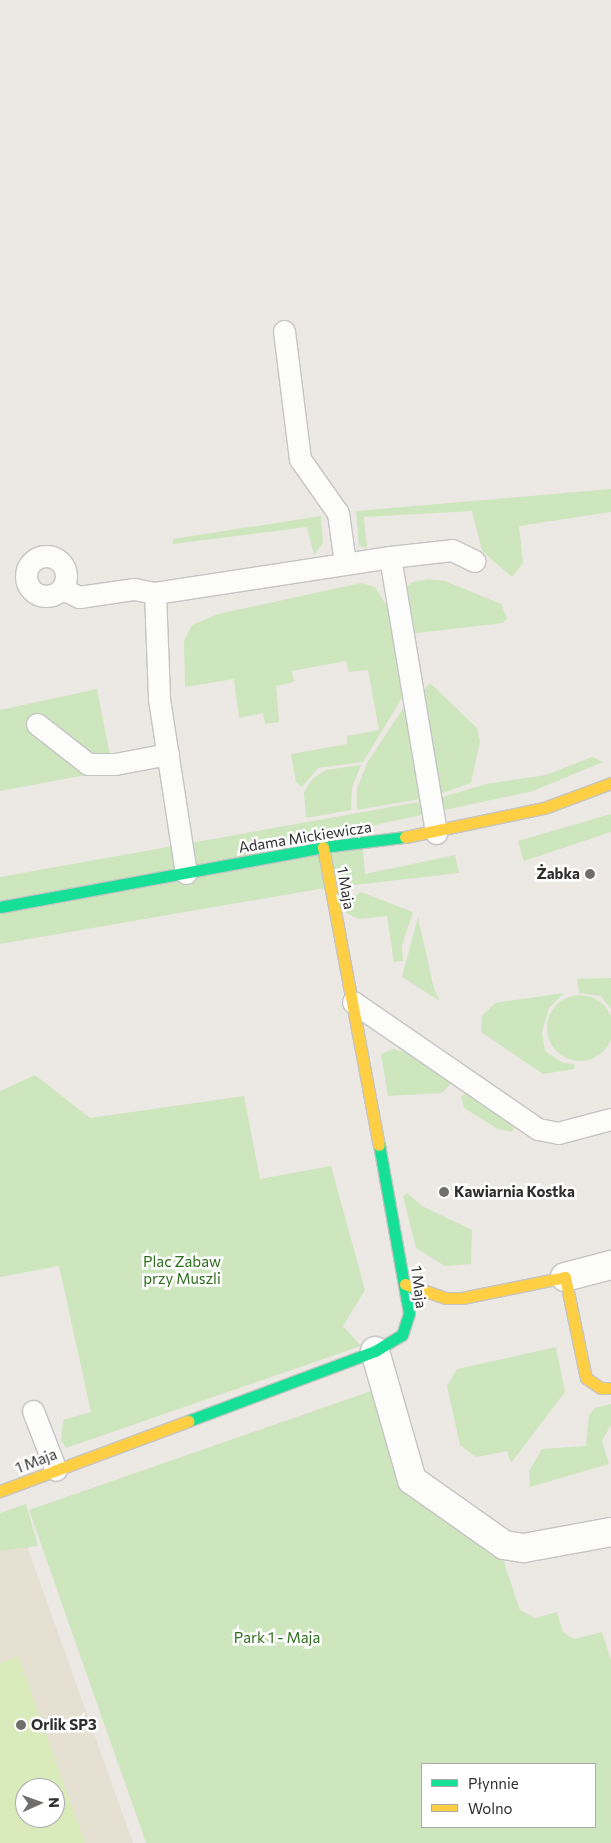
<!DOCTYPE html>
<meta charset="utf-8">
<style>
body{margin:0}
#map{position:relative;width:611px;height:1843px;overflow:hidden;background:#ece8e4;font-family:Commissioner,sans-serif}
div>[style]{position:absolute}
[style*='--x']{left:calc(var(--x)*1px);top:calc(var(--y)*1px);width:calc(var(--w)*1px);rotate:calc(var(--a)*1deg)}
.education>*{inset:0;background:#e6e0d3}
.green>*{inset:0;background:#cee6be}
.round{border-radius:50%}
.pitch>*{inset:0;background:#d9eabb}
.roads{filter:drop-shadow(1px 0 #c5c4c5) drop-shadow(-1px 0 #c5c4c5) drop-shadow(0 1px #c5c4c5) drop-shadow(0 -1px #c5c4c5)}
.lane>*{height:21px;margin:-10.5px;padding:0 10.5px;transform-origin:10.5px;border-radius:10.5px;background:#fcfcfb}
.lane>.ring{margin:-10.5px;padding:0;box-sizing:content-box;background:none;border:21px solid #fcfcfb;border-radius:50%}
.street>*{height:28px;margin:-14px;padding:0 14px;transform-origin:14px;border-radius:14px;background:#fcfcfb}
.fast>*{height:11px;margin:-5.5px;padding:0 5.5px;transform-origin:5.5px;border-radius:5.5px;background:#16e098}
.slow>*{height:11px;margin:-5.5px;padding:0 5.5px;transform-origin:5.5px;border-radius:5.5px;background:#ffcf43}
.dots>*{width:14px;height:14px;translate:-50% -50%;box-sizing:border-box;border:2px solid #fff;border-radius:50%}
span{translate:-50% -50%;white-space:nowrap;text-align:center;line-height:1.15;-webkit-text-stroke:5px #fff;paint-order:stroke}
.street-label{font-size:15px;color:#2e2e2e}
.poi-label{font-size:15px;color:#2e2e2e;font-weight:700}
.right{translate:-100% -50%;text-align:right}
.left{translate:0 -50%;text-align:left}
.park-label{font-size:15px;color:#2c6e1b}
.legend{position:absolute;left:421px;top:1763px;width:175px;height:65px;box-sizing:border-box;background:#fff;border:1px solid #ababab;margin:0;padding:6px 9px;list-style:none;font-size:15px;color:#2e2e2e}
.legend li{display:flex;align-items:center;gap:10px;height:25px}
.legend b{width:25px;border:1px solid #ababab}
.north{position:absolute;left:15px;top:1778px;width:50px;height:50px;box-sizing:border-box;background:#fff;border:1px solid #ababab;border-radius:50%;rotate:88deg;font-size:14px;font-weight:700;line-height:20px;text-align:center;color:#2e2e2e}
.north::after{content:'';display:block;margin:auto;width:18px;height:22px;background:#706f6e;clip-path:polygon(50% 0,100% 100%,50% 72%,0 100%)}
</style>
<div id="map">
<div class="education">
<i style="clip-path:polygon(evenodd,23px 1535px,133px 1843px,0 1843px,0 1544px,23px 1535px,25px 1788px,55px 1788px,55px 1818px,25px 1818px,25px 1788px)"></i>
</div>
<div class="green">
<i style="clip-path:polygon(611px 489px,611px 512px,519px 526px,523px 563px,512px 577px,482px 551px,472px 511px,364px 517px,367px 548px,359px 546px,356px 511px)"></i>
<i style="clip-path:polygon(321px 516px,323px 543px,314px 555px,307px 527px,173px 544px,173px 539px)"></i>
<i style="clip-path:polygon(429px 579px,445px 581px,501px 604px,507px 618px,503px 623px,408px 634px,403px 589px,413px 582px)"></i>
<i style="clip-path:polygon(361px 583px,375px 587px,388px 608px,402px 698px,363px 762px,318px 768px,302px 787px,296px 782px,291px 754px,347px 744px,347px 736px,379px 730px,368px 670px,349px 672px,346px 661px,292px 671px,294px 682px,276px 686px,279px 722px,265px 724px,263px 713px,239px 718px,234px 679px,185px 687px,184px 641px,192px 625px,218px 614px)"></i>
<i style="clip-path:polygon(430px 683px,477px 728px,480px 741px,471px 783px,439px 794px,421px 694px)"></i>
<i style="clip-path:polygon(97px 689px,113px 770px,0 791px,0 710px)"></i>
<i style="clip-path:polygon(404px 707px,420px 799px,357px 810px,357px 789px,367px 763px)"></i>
<i style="clip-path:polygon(592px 757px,603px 762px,533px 791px,361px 828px,365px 874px,455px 855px,459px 873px,319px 889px,0 944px,0 877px,436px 799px,486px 784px,546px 775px)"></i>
<i style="clip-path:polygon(361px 765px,352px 788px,351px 810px,306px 818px,304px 792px,312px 779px,326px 770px)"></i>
<i style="clip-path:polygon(611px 814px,611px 832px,524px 861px,518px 841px)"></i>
<i style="clip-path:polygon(361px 892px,413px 912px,402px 945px,403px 961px,394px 962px,387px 916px,359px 919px,346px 913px,344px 904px)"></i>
<i style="clip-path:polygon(418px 917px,434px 989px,440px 1001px,402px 977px)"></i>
<i style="clip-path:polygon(611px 978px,611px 1009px,601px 996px,579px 993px,577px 979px)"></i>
<i style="clip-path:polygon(564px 993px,549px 1008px,542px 1032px,545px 1051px,563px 1063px,575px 1064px,574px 1069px,543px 1074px,481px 1032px,482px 1016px,495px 1003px)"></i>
<i class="round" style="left:547px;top:995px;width:66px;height:66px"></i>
<i style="clip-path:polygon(393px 1049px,417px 1055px,456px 1078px,442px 1093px,388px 1096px,381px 1054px)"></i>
<i style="clip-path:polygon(35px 1075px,90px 1118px,244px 1096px,260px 1179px,331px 1166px,365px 1290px,343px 1326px,361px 1346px,66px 1448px,61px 1440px,63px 1420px,91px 1412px,59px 1266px,0 1277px,0 1091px)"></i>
<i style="clip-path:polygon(469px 1092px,516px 1122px,512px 1132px,498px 1129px,464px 1108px,461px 1096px)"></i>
<i style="clip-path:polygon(407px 1193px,422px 1206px,472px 1230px,471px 1264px,445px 1266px,416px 1248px,403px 1196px)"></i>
<i style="clip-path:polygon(556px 1347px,565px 1392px,511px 1463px,507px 1451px,476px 1457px,460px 1445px,447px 1386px,457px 1369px)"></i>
<i style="clip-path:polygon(evenodd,374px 1390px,400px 1490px,503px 1559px,520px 1610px,535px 1618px,557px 1612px,563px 1632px,574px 1639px,602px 1632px,611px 1660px,611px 1843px,146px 1843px,29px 1510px,374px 1390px,422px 1764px,595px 1764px,595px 1827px,422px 1827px,422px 1764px)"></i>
<i style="clip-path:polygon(611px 1404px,611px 1425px,602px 1441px,609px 1464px,530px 1487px,529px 1471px,542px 1449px,586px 1446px,589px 1415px,595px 1408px)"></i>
<i style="clip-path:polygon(26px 1504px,38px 1546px,0 1551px,0 1513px)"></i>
</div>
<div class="pitch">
<i style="clip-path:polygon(evenodd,18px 1656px,85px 1843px,0 1843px,0 1663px,18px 1656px,25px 1788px,55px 1788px,55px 1818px,25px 1818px,25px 1788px)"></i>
</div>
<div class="roads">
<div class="lane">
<i style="--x:284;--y:331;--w:129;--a:82.9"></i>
<i style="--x:300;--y:459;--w:66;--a:54.9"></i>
<i style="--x:338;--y:513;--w:50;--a:82"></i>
<i class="ring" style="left:26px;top:556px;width:19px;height:19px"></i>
<i style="--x:390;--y:557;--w:62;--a:-6.4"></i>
<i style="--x:452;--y:550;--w:25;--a:26"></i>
<i style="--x:62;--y:589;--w:19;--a:25"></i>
<i style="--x:79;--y:597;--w:56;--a:-8.3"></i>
<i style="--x:134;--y:589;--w:21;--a:11"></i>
<i style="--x:155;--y:593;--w:238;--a:-8.7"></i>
<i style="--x:390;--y:557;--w:280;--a:80.5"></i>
<i style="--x:155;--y:593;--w:106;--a:87.8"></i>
<i style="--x:159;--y:699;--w:176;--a:81.2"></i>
<i style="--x:37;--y:724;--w:65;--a:38.1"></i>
<i style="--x:88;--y:764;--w:27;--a:0"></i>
<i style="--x:115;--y:764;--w:54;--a:-10.7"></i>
<i style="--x:353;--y:1002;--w:224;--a:34.5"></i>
<i style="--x:538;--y:1129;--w:20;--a:11"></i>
<i style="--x:558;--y:1133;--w:55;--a:-14.8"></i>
<i style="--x:33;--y:1411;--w:63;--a:68.7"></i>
</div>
<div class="street">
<i style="--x:565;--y:1277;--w:48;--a:-14.6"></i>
<i style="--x:375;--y:1351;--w:134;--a:74"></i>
<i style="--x:412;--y:1480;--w:113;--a:35.2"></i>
<i style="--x:504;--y:1545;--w:20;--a:9"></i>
<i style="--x:524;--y:1548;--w:88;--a:-10.4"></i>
</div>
<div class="fast">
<i style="--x:0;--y:907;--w:329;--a:-10.5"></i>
<i style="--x:323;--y:847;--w:83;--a:-7"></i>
<i style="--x:188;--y:1421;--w:200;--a:-20.5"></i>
<i style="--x:375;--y:1351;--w:31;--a:-31"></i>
<i style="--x:402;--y:1335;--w:23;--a:-72"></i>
<i style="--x:409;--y:1313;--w:171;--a:-100.1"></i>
</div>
<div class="slow">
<i style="--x:405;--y:837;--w:142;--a:-11.8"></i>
<i style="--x:544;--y:808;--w:72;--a:-20.5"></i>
<i style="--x:323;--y:847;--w:303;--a:79.4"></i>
<i style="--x:405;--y:1284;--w:43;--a:18.9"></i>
<i style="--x:446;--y:1298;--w:16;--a:0"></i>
<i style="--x:462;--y:1298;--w:105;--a:-11.5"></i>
<i style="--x:565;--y:1277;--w:103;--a:78.3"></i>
<i style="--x:586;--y:1378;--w:18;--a:34"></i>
<i style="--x:601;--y:1388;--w:10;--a:0"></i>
<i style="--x:0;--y:1491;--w:201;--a:-20.4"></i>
</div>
</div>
<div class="dots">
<i style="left:590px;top:874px;background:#706f6e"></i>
<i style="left:444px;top:1192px;background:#706f6e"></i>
<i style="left:21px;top:1725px;background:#706f6e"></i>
</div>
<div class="street-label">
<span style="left:305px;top:837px;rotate:-9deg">Adama Mickiewicza</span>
<span style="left:346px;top:888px;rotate:80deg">1 Maja</span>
<span style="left:419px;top:1287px;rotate:83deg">1 Maja</span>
<span style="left:36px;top:1461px;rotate:-21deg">1 Maja</span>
</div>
<div class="poi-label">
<span class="right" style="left:580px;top:874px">Żabka</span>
<span class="left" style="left:454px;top:1192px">Kawiarnia Kostka</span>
<span class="left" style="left:31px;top:1725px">Orlik SP3</span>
</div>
<div class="park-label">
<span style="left:182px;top:1270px">Plac Zabaw<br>przy Muszli</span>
<span style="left:277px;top:1638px">Park 1 - Maja</span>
</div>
<ul class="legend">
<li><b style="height:6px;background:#16e098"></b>Płynnie</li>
<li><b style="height:6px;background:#ffcf43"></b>Wolno</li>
</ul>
<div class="north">N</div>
</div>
